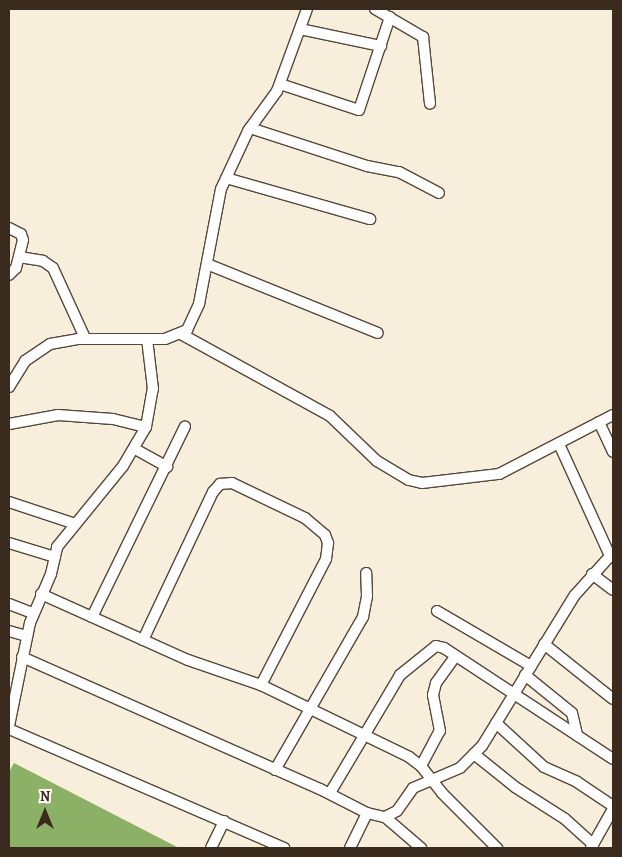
<!DOCTYPE html>
<style>
body{margin:0}
#map{position:relative;width:622px;height:857px;overflow:hidden;background:#f7eedc;font-family:Alegreya,serif}
div>[style]{position:absolute}
[style*='--x']{left:calc(var(--x)*1px);top:calc(var(--y)*1px);width:calc(var(--w)*1px);rotate:calc(var(--a)*1deg)}
.forest>*{inset:0;background:#8cb065}
.roads{filter:drop-shadow(1px 0 #57473a) drop-shadow(-1px 0 #57473a) drop-shadow(0 1px #57473a) drop-shadow(0 -1px #57473a)}
.minor>*{height:10px;margin:-5px;padding:0 5px;transform-origin:5px;border-radius:5px;background:#fff}
span{translate:-50% -50%;white-space:nowrap;text-align:center;line-height:1.15;-webkit-text-stroke:5px #fdfcf7;paint-order:stroke}
.frame{position:absolute;inset:0;border:10px solid #3b2a1e;pointer-events:none}
.north{position:absolute;left:20px;top:787px;width:50px;height:50px;-webkit-text-stroke:4px #fdfcf7;paint-order:stroke;rotate:0deg;font-size:14px;font-weight:700;line-height:20px;text-align:center;color:#3b2a1e}
.north::after{content:'';display:block;margin:auto;width:18px;height:22px;background:#3b2a1e;clip-path:polygon(50% 0,100% 100%,50% 72%,0 100%)}
</style>
<div id="map">
<div class="forest">
<i style="clip-path:polygon(14px 763px,179px 848px,9px 848px,9px 772px)"></i>
</div>
<div class="roads">
<div class="minor">
<i style="--x:375;--y:9;--w:56;--a:30.3"></i>
<i style="--x:423;--y:37;--w:67;--a:84"></i>
<i style="--x:300;--y:29;--w:83;--a:11.9"></i>
<i style="--x:280;--y:84;--w:83;--a:18.2"></i>
<i style="--x:359;--y:110;--w:98;--a:-71.6"></i>
<i style="--x:250;--y:128;--w:123;--a:18"></i>
<i style="--x:367;--y:166;--w:33;--a:11"></i>
<i style="--x:399;--y:172;--w:45;--a:27.7"></i>
<i style="--x:226;--y:178;--w:150;--a:15.9"></i>
<i style="--x:9;--y:228;--w:13;--a:27"></i>
<i style="--x:21;--y:234;--w:6;--a:72"></i>
<i style="--x:23;--y:240;--w:29;--a:104"></i>
<i style="--x:16;--y:268;--w:10;--a:135"></i>
<i style="--x:19;--y:257;--w:24;--a:9"></i>
<i style="--x:43;--y:261;--w:12;--a:35"></i>
<i style="--x:53;--y:268;--w:77;--a:65.4"></i>
<i style="--x:207;--y:264;--w:184;--a:22"></i>
<i style="--x:181;--y:334;--w:170;--a:28.8"></i>
<i style="--x:330;--y:416;--w:65;--a:43.8"></i>
<i style="--x:377;--y:461;--w:37;--a:31"></i>
<i style="--x:409;--y:480;--w:13;--a:13"></i>
<i style="--x:422;--y:483;--w:78;--a:-6.7"></i>
<i style="--x:499;--y:474;--w:128;--a:-27.4"></i>
<i style="--x:9;--y:387;--w:31;--a:-58"></i>
<i style="--x:25;--y:361;--w:30;--a:-34"></i>
<i style="--x:50;--y:344;--w:28;--a:-10"></i>
<i style="--x:78;--y:339;--w:87;--a:0"></i>
<i style="--x:165;--y:339;--w:24;--a:-22"></i>
<i style="--x:187;--y:330;--w:29;--a:-65"></i>
<i style="--x:199;--y:304;--w:117;--a:-79.2"></i>
<i style="--x:221;--y:189;--w:64;--a:-65"></i>
<i style="--x:248;--y:131;--w:49;--a:-54.1"></i>
<i style="--x:277;--y:91;--w:87;--a:-69.9"></i>
<i style="--x:599;--y:422;--w:33;--a:65"></i>
<i style="--x:9;--y:424;--w:50;--a:-10.4"></i>
<i style="--x:58;--y:415;--w:55;--a:4.2"></i>
<i style="--x:113;--y:419;--w:34;--a:14"></i>
<i style="--x:559;--y:444;--w:123;--a:65.5"></i>
<i style="--x:135;--y:449;--w:37;--a:29"></i>
<i style="--x:9;--y:502;--w:70;--a:18.4"></i>
<i style="--x:9;--y:543;--w:48;--a:16.9"></i>
<i style="--x:592;--y:574;--w:26;--a:37"></i>
<i style="--x:41;--y:594;--w:161;--a:24.2"></i>
<i style="--x:188;--y:660;--w:77;--a:18.9"></i>
<i style="--x:261;--y:685;--w:165;--a:25.9"></i>
<i style="--x:409;--y:757;--w:15;--a:37"></i>
<i style="--x:421;--y:766;--w:34;--a:52"></i>
<i style="--x:442;--y:793;--w:78;--a:45"></i>
<i style="--x:9;--y:604;--w:26;--a:21"></i>
<i style="--x:437;--y:611;--w:109;--a:30.3"></i>
<i style="--x:92;--y:617;--w:212;--a:-64"></i>
<i style="--x:9;--y:631;--w:19;--a:16"></i>
<i style="--x:143;--y:640;--w:164;--a:-64.7"></i>
<i style="--x:213;--y:492;--w:11;--a:-49"></i>
<i style="--x:220;--y:484;--w:12;--a:-5"></i>
<i style="--x:232;--y:483;--w:81;--a:25.6"></i>
<i style="--x:305;--y:518;--w:26;--a:40"></i>
<i style="--x:325;--y:535;--w:9;--a:69"></i>
<i style="--x:328;--y:543;--w:16;--a:97"></i>
<i style="--x:326;--y:559;--w:142;--a:117.3"></i>
<i style="--x:544;--y:644;--w:88;--a:38.6"></i>
<i style="--x:22;--y:657;--w:326;--a:23.9"></i>
<i style="--x:320;--y:789;--w:53;--a:27.1"></i>
<i style="--x:367;--y:813;--w:18;--a:13"></i>
<i style="--x:385;--y:817;--w:13;--a:-27"></i>
<i style="--x:397;--y:811;--w:28;--a:-55"></i>
<i style="--x:413;--y:788;--w:51;--a:-23.1"></i>
<i style="--x:460;--y:768;--w:31;--a:-45"></i>
<i style="--x:482;--y:746;--w:177;--a:-58.4"></i>
<i style="--x:575;--y:595;--w:57;--a:-47.9"></i>
<i style="--x:525;--y:675;--w:60;--a:39"></i>
<i style="--x:572;--y:713;--w:23;--a:77"></i>
<i style="--x:496;--y:723;--w:65;--a:42.5"></i>
<i style="--x:544;--y:767;--w:36;--a:24"></i>
<i style="--x:577;--y:782;--w:43;--a:33.7"></i>
<i style="--x:9;--y:726;--w:105;--a:-78.5"></i>
<i style="--x:30;--y:623;--w:53;--a:-66.8"></i>
<i style="--x:51;--y:574;--w:28;--a:-77"></i>
<i style="--x:57;--y:547;--w:104;--a:-50.8"></i>
<i style="--x:123;--y:466;--w:45;--a:-59.5"></i>
<i style="--x:146;--y:427;--w:39;--a:-80"></i>
<i style="--x:153;--y:389;--w:50;--a:-96.8"></i>
<i style="--x:9;--y:729;--w:300;--a:23.4"></i>
<i style="--x:474;--y:754;--w:53;--a:38.8"></i>
<i style="--x:515;--y:787;--w:59;--a:32.6"></i>
<i style="--x:565;--y:819;--w:38;--a:42"></i>
<i style="--x:421;--y:766;--w:40;--a:-62"></i>
<i style="--x:440;--y:731;--w:37;--a:-101"></i>
<i style="--x:433;--y:695;--w:12;--a:-76"></i>
<i style="--x:436;--y:683;--w:32;--a:-54"></i>
<i style="--x:275;--y:770;--w:177;--a:-60.1"></i>
<i style="--x:363;--y:617;--w:21;--a:-79"></i>
<i style="--x:367;--y:596;--w:23;--a:-92"></i>
<i style="--x:330;--y:793;--w:137;--a:-59.3"></i>
<i style="--x:400;--y:675;--w:46;--a:-38.9"></i>
<i style="--x:436;--y:646;--w:8;--a:14"></i>
<i style="--x:444;--y:648;--w:202;--a:33.3"></i>
<i style="--x:385;--y:817;--w:48;--a:40.7"></i>
<i style="--x:211;--y:848;--w:30;--a:-64"></i>
<i style="--x:350;--y:848;--w:39;--a:-64"></i>
<i style="--x:591;--y:848;--w:45;--a:-60.6"></i>
</div>
</div>
<div class="frame"></div>
<div class="north">N</div>
</div>
